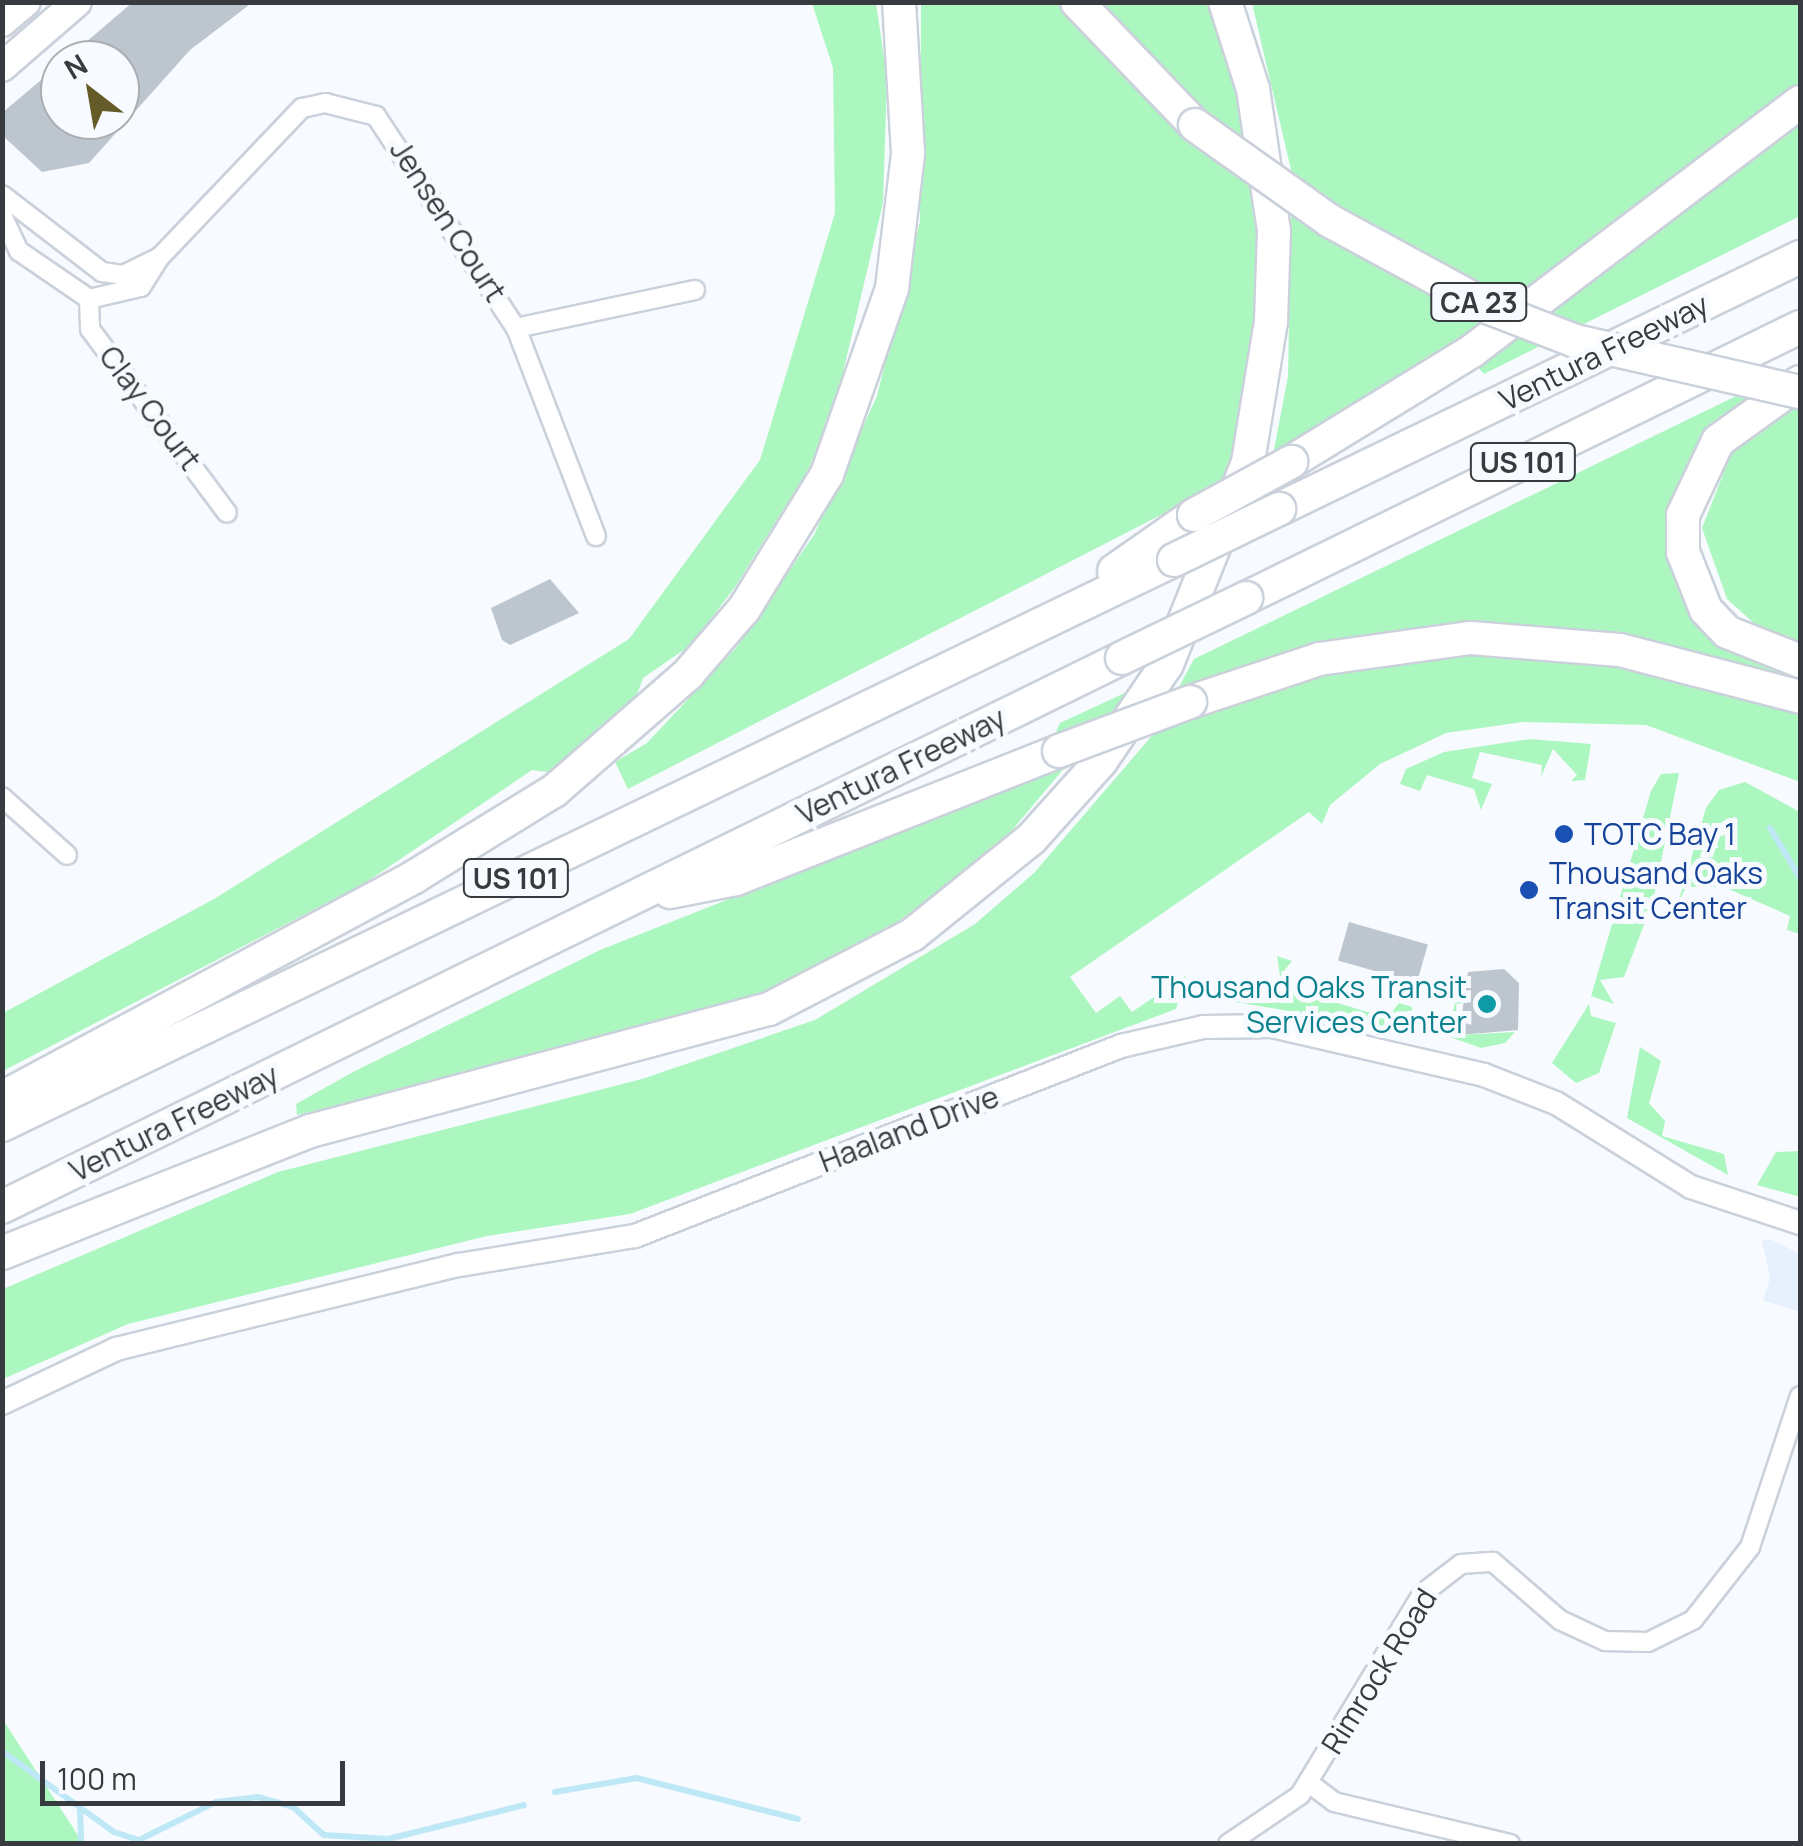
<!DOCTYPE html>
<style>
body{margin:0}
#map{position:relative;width:1803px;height:1846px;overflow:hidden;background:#f7fafe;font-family:Manrope,sans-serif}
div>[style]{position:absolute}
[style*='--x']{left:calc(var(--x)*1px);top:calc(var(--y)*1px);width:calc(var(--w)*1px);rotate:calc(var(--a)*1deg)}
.built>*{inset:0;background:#e7f1fe}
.green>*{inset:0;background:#acf7c0}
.stream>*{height:6px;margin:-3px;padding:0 3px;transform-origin:3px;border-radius:3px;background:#bee8f6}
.building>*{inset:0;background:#bdc5ce;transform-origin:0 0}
.roads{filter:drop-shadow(2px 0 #cad1db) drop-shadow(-2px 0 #cad1db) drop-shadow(0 2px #cad1db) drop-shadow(0 -2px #cad1db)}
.minor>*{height:18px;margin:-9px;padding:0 9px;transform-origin:9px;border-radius:9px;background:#fff}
.tertiary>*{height:22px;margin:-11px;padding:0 11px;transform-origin:11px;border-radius:11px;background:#fff}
.primary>*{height:28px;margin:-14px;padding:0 14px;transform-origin:14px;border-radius:14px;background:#fff}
.motorway>*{height:32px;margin:-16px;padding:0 16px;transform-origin:16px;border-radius:16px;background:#fff}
.bridges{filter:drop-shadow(2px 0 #cad1db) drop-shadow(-2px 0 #cad1db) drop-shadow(0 2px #cad1db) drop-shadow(0 -2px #cad1db)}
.motorway-bridge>*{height:32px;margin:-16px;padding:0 16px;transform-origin:16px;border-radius:16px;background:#fff}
.dots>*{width:28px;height:28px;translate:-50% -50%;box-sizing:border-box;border:5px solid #f7fafe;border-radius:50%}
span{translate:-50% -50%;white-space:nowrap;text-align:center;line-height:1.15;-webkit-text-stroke:10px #f7fafe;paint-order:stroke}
.shield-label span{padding:2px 8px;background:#f7fafe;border:2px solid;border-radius:8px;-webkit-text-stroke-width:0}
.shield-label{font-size:28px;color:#373a3e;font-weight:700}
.street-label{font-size:30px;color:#373a3e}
.transit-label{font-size:30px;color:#164399}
.left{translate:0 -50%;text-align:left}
.culture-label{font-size:30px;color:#0d838f}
.right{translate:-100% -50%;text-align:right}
.frame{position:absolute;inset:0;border:5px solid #373a3e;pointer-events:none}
.north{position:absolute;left:40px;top:40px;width:100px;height:100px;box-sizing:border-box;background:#f7fafe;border:2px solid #aaadb1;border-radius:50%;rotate:329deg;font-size:28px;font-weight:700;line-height:40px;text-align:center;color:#373a3e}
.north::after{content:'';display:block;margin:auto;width:35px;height:45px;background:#645b28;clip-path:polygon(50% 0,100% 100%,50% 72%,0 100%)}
.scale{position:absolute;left:40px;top:1761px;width:305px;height:45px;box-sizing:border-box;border:5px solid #373a3e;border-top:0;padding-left:12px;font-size:30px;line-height:35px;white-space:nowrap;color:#373a3e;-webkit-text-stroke:8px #f7fafe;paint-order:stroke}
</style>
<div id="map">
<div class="built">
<i style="clip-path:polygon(1770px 1239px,1800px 1254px,1800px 1312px,1763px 1300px,1770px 1278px,1762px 1240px)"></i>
</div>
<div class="green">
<i style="clip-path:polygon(812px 3px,876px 3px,887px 77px,883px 203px,837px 398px,808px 470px,735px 587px,691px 645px,643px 678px,634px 703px,547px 772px,532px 770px,365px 883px,3px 1071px,3px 1013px,214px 899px,629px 639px,760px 460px,835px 213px,833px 68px)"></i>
<i style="clip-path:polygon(921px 3px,1211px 3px,1249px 141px,1259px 232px,1248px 400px,1227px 481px,628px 789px,615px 762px,647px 743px,735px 649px,814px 535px,877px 396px,920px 221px)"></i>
<i style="clip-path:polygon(1252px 3px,1800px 3px,1800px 83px,1472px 332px,1273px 455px,1288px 376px,1292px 174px)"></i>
<i style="clip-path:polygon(1800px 118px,1800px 216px,1484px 374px,1473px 362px)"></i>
<i style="clip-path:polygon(1800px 365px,1800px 375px,1721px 429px,1684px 580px,1800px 681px,1641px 638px,1546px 628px,1174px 696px,1194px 659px)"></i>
<i style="clip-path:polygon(1800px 401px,1800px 648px,1766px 634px,1727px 599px,1702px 528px,1733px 449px)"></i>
<i style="clip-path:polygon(1440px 652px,1586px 655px,1800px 709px,1800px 782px,1646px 725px,1523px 722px,1446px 733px,1380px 764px,1330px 805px,1322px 824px,1309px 812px,1070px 977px,1096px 1013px,1120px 996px,1132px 1012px,1186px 975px,1176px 1009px,630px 1214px,487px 1236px,128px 1324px,3px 1379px,3px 1289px,278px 1172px,642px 1079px,815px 1020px,975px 924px,1034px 873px,1156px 731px,1270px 688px)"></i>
<i style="clip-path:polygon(1129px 691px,998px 847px,880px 935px,778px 988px,698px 1016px,297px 1115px,296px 1104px,353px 1072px,600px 950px,1063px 767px,1072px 736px,1050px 745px,1060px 723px)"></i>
<i style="clip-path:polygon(1530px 739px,1591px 744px,1585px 780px,1571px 781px,1577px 775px,1553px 749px,1541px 777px,1542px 765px,1480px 752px,1472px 778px,1492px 784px,1481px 810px,1474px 789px,1427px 775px,1420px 791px,1400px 784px,1406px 769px,1444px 752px)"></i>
<i style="clip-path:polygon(1679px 773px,1653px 901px,1624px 977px,1600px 980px,1614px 1004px,1591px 996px,1651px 791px,1661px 774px)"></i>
<i style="clip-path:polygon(1745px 782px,1800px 812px,1800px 934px,1787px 930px,1790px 916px,1724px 887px,1686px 887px,1678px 903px,1706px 808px,1719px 790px)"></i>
<i style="clip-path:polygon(1277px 956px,1292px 961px,1283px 972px,1305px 993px,1387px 1018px,1399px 1003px,1412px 1007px,1411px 1017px,1386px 1028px,1225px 1000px,1231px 985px,1251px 995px,1280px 976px)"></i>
<i style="clip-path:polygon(1463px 971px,1470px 1002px,1456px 1004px,1459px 1035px,1515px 1032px,1505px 1043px,1481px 1048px,1447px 1036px)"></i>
<i style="clip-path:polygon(1589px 1004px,1591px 1016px,1616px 1023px,1599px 1073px,1576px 1083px,1552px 1063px)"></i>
<i style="clip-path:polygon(1640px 1047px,1661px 1061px,1649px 1103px,1665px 1121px,1662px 1136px,1724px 1154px,1728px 1175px,1627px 1118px)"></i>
<i style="clip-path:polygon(1800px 1151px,1800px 1197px,1757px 1185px,1776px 1152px)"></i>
<i style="clip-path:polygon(3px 1720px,83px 1843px,3px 1843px)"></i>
</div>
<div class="stream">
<i style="--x:1770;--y:828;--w:58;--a:59"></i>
<i style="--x:2;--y:1751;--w:138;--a:35.9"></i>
<i style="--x:114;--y:1832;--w:26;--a:18"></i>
<i style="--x:139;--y:1840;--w:86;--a:-26.3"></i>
<i style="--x:216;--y:1802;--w:42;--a:-6.8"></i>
<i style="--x:258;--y:1797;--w:36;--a:16"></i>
<i style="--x:293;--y:1807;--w:42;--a:42.1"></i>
<i style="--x:324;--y:1835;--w:64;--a:3.6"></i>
<i style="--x:388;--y:1839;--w:140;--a:-14"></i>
<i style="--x:555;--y:1792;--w:83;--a:-9.7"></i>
<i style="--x:637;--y:1778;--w:166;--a:14.3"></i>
<i style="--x:80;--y:1808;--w:36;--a:88"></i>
</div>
<div class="building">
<i style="clip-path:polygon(133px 2px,253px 2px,190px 50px,89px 163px,42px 172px,2px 135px,2px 113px,60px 64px,60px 120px,120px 120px,120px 60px,65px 60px)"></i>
<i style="clip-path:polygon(550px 579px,579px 613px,510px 645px,502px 640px,491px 608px)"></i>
<i style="left:1349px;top:922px;width:82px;height:40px;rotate:16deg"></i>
<i style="clip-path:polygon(1504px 969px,1519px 983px,1518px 1030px,1459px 1035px,1468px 972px)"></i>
</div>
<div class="roads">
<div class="minor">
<i style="--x:2;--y:195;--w:126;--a:37.6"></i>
<i style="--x:102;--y:272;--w:21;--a:8"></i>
<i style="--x:123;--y:275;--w:41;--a:-25.9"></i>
<i style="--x:160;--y:257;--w:206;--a:-46.4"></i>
<i style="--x:302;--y:108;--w:24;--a:-12"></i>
<i style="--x:325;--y:103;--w:53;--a:14.3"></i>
<i style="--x:376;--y:116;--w:254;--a:56.6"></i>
<i style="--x:516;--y:328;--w:223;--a:69"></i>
<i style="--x:2;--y:215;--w:40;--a:65"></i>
<i style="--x:19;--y:251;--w:85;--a:34.4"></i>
<i style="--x:89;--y:299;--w:53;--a:-13"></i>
<i style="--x:141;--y:287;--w:36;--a:-58"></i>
<i style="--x:89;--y:299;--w:30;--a:88"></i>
<i style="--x:90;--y:329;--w:229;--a:53.3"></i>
<i style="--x:516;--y:328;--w:183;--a:-12"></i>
<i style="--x:2;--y:797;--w:87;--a:41.7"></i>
<i style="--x:1309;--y:1783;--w:31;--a:37"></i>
<i style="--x:1334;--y:1802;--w:181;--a:13.4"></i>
<i style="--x:1228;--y:1844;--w:87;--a:-34.2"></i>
<i style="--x:1300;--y:1795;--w:235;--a:-58.7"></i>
<i style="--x:1422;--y:1594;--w:49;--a:-37.6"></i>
<i style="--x:1461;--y:1564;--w:32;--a:-4"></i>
<i style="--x:1493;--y:1562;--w:89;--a:40.9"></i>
<i style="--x:1560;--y:1620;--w:50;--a:25"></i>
<i style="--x:1605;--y:1641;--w:43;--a:1.3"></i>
<i style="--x:1648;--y:1642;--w:50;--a:-26.1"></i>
<i style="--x:1693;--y:1620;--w:93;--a:-52"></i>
<i style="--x:1750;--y:1547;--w:159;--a:-71.7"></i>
</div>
<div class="tertiary">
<i style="--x:2;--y:1403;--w:126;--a:-25.3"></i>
<i style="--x:116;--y:1349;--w:353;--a:-13.8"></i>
<i style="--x:459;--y:1265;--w:178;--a:-9.4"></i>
<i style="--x:635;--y:1236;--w:522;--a:-21.35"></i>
<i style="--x:1121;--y:1046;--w:84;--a:-13"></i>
<i style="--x:1203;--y:1027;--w:69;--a:-0.8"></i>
<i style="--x:1272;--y:1026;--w:218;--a:13"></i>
<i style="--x:1484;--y:1075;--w:77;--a:21.3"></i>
<i style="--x:1556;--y:1103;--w:159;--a:31.9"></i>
<i style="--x:1691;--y:1187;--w:115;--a:18.3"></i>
</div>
<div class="primary">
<i style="--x:2;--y:22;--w:31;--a:-40"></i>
<i style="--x:2;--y:67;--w:99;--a:-40.9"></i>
</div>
<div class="motorway">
<i style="--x:1077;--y:2;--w:170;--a:46.2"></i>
<i style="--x:1800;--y:382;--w:101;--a:144.3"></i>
<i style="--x:1718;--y:441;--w:82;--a:115.3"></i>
<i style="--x:1683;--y:515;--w:37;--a:90"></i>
<i style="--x:1683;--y:552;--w:62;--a:68.4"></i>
<i style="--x:1706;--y:610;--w:30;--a:46"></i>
<i style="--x:1727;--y:632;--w:79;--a:21.7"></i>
<i style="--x:1291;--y:462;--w:212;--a:-31.5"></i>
<i style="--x:1472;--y:351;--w:412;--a:-37.2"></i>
<i style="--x:1279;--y:509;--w:579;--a:-25.81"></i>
<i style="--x:1114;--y:571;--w:98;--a:-35"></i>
<i style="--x:1246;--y:598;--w:617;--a:-26.07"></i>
<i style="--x:1190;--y:702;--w:136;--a:-18.4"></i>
<i style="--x:1319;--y:659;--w:153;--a:-7.9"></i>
<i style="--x:1471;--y:638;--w:149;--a:4.6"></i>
<i style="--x:1620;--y:650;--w:186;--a:14.6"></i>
<i style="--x:670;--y:892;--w:67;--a:-11.1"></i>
<i style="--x:736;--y:879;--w:347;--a:-21.6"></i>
<i style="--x:2;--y:1098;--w:468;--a:-28.2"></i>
<i style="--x:414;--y:877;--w:164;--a:-31.6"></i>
<i style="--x:554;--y:791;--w:178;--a:-41.1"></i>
<i style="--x:688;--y:674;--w:86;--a:-49.3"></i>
<i style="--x:744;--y:609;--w:158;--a:-58.4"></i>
<i style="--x:827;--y:474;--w:197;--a:-70.7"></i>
<i style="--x:892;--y:288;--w:136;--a:-83.2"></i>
<i style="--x:908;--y:153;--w:151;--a:-93.4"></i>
<i style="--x:2;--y:1125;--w:1301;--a:-25.74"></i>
<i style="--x:2;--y:1207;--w:1247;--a:-26.11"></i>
<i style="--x:2;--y:1253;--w:331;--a:-21.6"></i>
<i style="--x:310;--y:1131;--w:475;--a:-14.9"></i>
<i style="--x:769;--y:1009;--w:161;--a:-27.4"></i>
<i style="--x:912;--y:935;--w:154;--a:-38.9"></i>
<i style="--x:1032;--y:838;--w:103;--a:-48.1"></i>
<i style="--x:1101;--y:761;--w:117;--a:-55.8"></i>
<i style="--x:1167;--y:664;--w:218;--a:-68.1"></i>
<i style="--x:1248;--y:462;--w:143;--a:-80.7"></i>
<i style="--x:1271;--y:321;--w:90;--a:-88.1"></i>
<i style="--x:1274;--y:231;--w:144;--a:-98.4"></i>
<i style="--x:1253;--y:89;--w:91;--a:-107.8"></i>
</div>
</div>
<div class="bridges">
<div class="motorway-bridge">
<i style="--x:1195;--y:125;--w:166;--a:35.4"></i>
<i style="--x:1330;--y:221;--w:182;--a:28.5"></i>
<i style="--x:1490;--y:308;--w:91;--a:21.2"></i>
<i style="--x:1575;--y:341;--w:231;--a:12.8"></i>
<i style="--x:1194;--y:515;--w:111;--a:-28.7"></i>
<i style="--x:1174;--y:560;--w:117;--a:-25.9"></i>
<i style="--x:1122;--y:658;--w:138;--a:-25.8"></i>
<i style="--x:1059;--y:751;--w:140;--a:-20.5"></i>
</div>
</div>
<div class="dots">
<i style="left:1564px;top:834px;background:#1a4fb4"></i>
<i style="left:1529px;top:890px;background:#1a4fb4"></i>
<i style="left:1487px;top:1004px;background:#0f9aa8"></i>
</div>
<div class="shield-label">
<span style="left:1479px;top:302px">CA 23</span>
<span style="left:1523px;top:462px">US 101</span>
<span style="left:516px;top:878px">US 101</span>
</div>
<div class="street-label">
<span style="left:448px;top:221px;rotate:57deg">Jensen Court</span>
<span style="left:1604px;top:352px;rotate:-26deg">Ventura Freeway</span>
<span style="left:150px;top:408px;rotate:53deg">Clay Court</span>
<span style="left:901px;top:766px;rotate:-26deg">Ventura Freeway</span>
<span style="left:174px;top:1123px;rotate:-26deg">Ventura Freeway</span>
<span style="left:909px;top:1129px;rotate:-21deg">Haaland Drive</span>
<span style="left:1379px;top:1671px;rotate:-58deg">Rimrock Road</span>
</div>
<div class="transit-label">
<span class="left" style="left:1584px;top:834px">TOTC Bay 1</span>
<span class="left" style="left:1549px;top:890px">Thousand Oaks<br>Transit Center</span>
</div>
<div class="culture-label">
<span class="right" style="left:1467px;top:1004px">Thousand Oaks Transit<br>Services Center</span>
</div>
<div class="frame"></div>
<div class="north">N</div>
<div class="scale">100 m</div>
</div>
